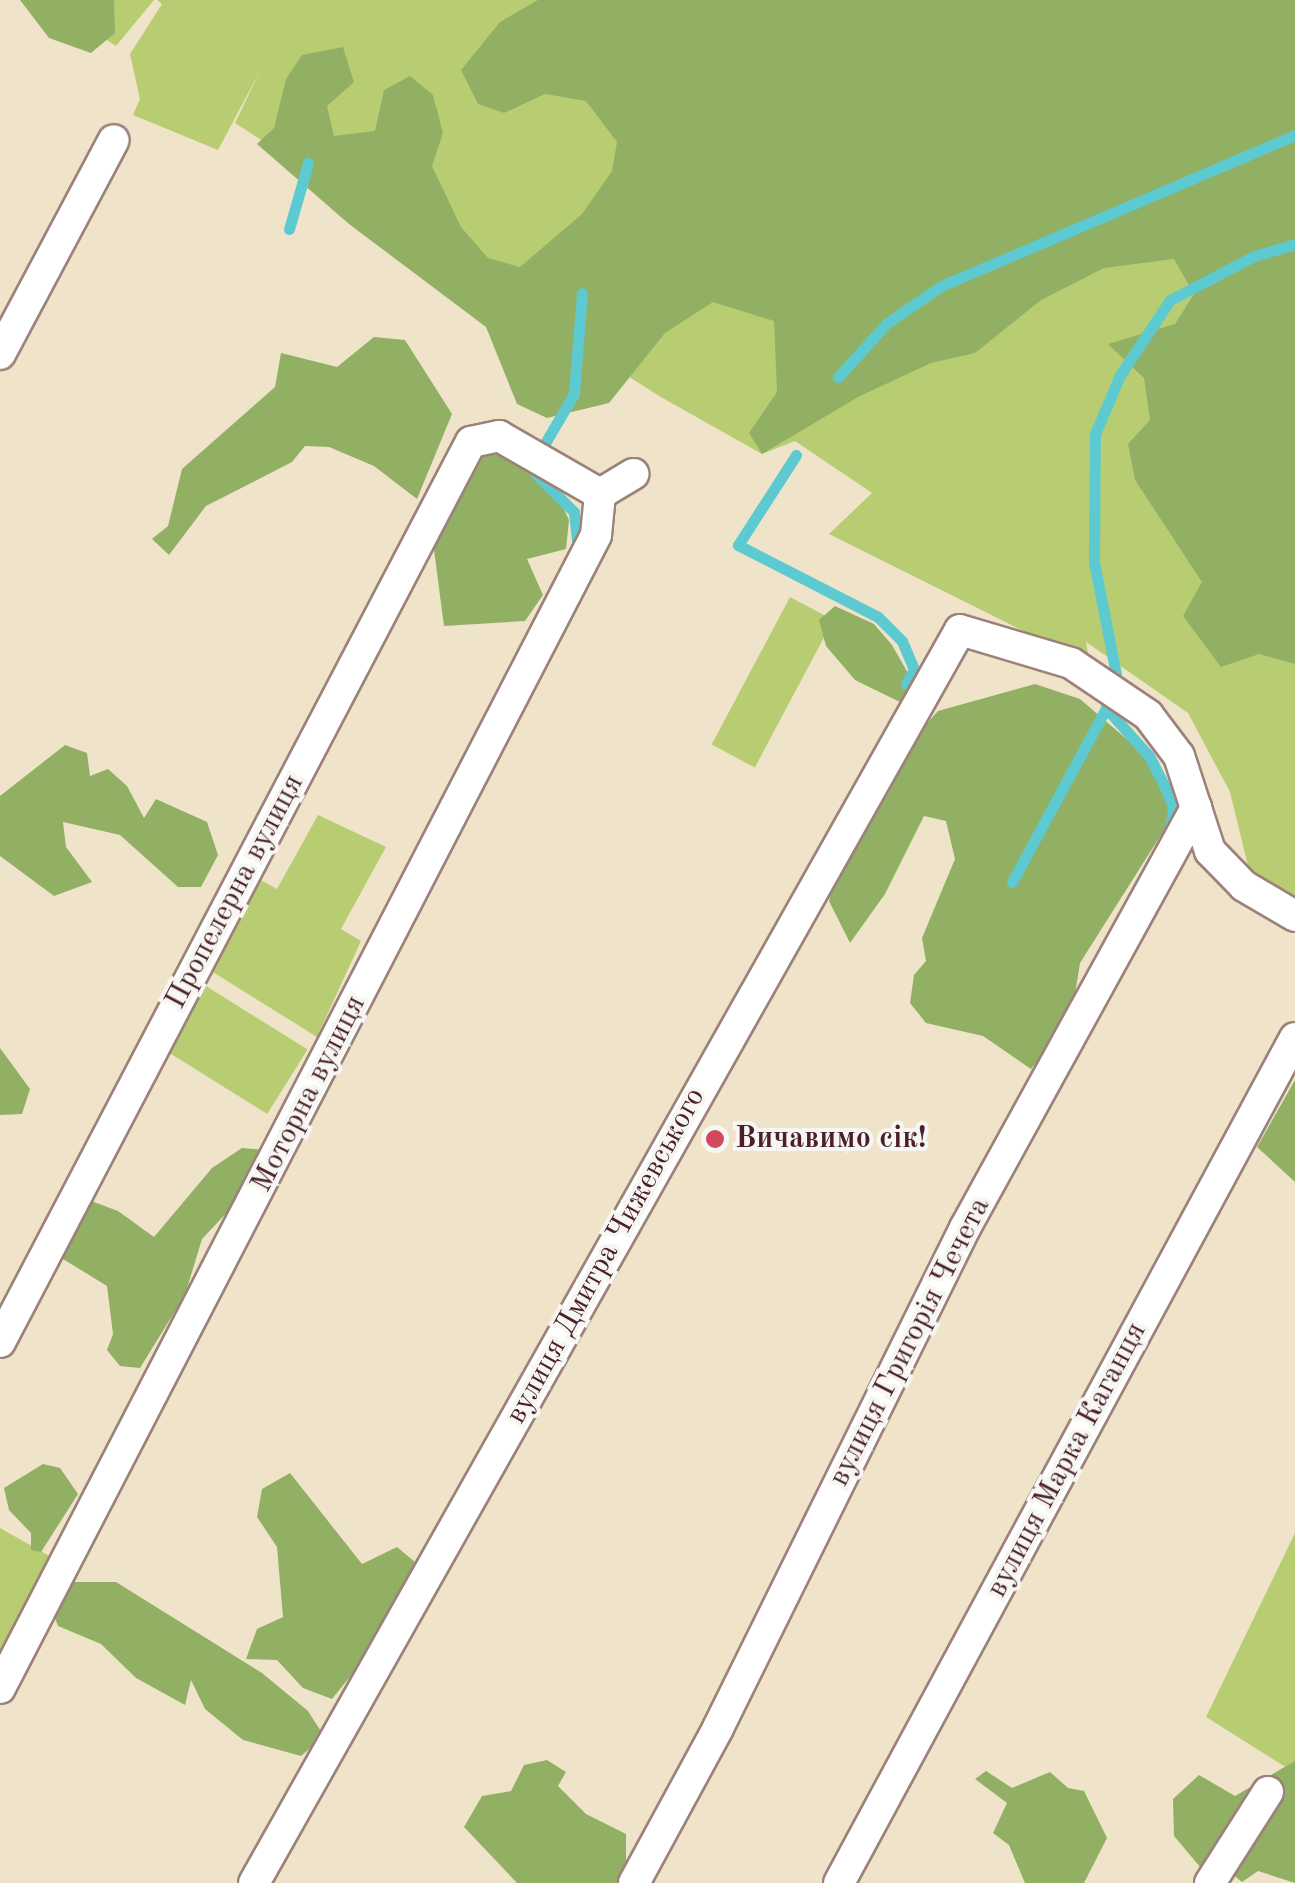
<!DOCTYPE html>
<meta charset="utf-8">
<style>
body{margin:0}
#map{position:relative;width:1295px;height:1883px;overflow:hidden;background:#efe4ca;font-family:"Old Standard TT",serif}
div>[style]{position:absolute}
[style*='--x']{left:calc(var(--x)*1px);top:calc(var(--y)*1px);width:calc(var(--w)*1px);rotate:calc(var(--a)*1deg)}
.green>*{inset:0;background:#b8cd71;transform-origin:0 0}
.forest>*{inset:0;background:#92b063}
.stream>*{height:11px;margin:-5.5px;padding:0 5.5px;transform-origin:5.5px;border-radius:5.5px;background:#5dcad2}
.roads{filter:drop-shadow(2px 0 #9c827a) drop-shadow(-2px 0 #9c827a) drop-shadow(0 2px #9c827a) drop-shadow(0 -2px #9c827a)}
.street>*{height:30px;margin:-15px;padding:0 15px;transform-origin:15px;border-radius:15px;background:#fff}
.dots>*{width:28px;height:28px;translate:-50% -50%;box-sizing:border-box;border:5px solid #f6f6f2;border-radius:50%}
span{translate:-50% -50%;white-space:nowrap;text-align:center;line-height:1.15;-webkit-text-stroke:8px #f6f6f2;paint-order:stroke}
.street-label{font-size:30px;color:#4a1f2b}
.poi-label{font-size:30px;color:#4a1f2b;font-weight:700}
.left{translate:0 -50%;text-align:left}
</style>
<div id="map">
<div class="green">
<i style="clip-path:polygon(44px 0,154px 0,116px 46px)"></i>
<i style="clip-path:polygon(157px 0,1295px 0,1295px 906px,1248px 866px,1230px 792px,1188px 713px,1086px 642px,1090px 664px,829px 534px,872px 493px,795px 441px,762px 454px,659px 396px,235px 123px,260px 71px,218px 150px,133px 115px,140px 99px,130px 54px,162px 4px)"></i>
<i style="left:790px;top:597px;width:49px;height:167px;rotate:28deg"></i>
<i style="clip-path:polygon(318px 815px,386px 847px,341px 929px,361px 941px,317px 1037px,200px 964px,248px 873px,277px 889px)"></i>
<i style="left:193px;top:978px;width:135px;height:76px;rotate:32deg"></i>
<i style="clip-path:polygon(0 1528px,53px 1558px,0 1664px)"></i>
<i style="clip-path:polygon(1295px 1533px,1295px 1773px,1206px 1717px)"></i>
</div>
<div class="forest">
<i style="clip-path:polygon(20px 0,114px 0,115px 33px,91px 53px,49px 38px)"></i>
<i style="clip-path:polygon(538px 0,1295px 0,1295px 664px,1259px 654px,1221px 667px,1183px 616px,1202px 582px,1135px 480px,1128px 444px,1150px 420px,1144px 378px,1108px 344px,1175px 324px,1194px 294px,1174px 259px,1104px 268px,1041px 300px,975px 353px,931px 363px,860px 396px,762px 454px,749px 433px,777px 392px,774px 321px,713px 302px,665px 333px,609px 403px,547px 418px,517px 404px,486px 327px,349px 224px,257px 144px,274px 128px,286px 79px,302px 55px,343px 47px,354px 82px,327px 106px,334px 136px,375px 131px,384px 90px,410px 76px,433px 95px,443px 133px,432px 166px,461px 227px,488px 258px,520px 267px,582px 214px,612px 171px,617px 142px,586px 101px,545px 94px,504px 113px,478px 104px,461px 70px,500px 22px)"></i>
<i style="clip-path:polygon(374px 337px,405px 340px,452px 414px,417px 499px,374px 466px,329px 447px,305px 446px,292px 462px,206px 506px,169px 555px,152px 539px,168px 526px,182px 469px,275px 387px,281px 353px,337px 367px)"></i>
<i style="clip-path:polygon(497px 448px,558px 496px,569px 520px,566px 549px,527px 559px,543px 595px,525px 621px,444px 626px,434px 550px,420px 533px,459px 459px)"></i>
<i style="clip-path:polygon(835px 606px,874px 624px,892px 645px,917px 689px,908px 706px,855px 680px,826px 646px,819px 620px)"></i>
<i style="clip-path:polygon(1035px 684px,1080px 699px,1144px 754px,1168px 788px,1171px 819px,1080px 963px,1071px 1019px,1031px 1069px,983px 1036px,926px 1023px,910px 1003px,914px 975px,926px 961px,922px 938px,955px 859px,946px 821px,924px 816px,885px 894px,850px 943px,829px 901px,834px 881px,914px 738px,938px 711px)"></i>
<i style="clip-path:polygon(65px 745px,87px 753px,90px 776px,108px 769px,127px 786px,144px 818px,156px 799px,207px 822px,218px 855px,201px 887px,178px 887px,120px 835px,63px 822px,66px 847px,92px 882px,54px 896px,0 856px,0 796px)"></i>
<i style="clip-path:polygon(0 1048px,30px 1089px,22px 1114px,0 1115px)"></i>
<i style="clip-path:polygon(1295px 1080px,1295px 1182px,1257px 1147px)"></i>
<i style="clip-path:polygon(242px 1148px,265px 1150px,252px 1186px,202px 1239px,185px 1295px,140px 1368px,120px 1366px,107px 1350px,113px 1334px,107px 1286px,50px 1251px,86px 1199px,118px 1211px,154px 1237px,212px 1168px)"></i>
<i style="clip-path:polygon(43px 1464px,60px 1468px,78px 1494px,41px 1552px,31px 1550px,31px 1533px,9px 1510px,4px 1488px)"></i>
<i style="clip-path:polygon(290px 1473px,362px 1564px,397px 1547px,415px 1562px,361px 1663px,332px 1699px,303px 1688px,277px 1660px,246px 1659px,257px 1629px,283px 1617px,277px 1547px,257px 1517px,262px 1489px)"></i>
<i style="clip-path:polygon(73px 1582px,116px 1582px,262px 1673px,308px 1711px,324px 1736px,301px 1756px,243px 1740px,205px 1709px,191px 1680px,185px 1705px,136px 1678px,101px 1644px,58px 1626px,52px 1610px)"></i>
<i style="clip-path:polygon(547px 1760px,566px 1772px,558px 1786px,586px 1814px,626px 1834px,626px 1883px,517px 1883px,464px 1827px,482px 1796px,511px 1791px,524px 1765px)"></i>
<i style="clip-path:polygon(1295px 1761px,1295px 1883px,1258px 1871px,1242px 1882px,1212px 1857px,1201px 1868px,1174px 1836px,1173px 1799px,1199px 1775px,1235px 1796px)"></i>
<i style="clip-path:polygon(986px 1771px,1012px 1788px,1050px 1772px,1068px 1788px,1084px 1791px,1107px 1838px,1084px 1883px,1025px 1883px,1009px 1845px,993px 1833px,1007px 1803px,975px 1779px)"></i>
</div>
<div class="stream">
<i style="--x:289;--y:229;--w:69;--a:-73.9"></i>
<i style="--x:838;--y:377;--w:73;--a:-47.8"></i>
<i style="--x:887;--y:323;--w:65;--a:-34.4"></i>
<i style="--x:941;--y:286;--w:385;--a:-23.1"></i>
<i style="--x:538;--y:455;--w:71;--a:-59.5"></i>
<i style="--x:574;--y:394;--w:101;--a:-85.5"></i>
<i style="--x:796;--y:455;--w:107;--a:122.8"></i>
<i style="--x:738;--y:545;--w:157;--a:27.2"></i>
<i style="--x:878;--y:617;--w:34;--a:45"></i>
<i style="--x:902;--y:641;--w:30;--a:67"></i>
<i style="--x:914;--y:669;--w:17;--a:118"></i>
<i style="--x:536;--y:474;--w:54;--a:45"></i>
<i style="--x:574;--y:512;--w:36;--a:84"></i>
<i style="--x:1169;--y:837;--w:30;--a:-82"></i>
<i style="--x:1173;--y:807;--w:24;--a:-112"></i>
<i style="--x:1164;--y:785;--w:33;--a:-117"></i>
<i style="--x:1149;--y:756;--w:64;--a:-131.9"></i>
<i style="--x:1106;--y:708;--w:35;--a:-74"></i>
<i style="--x:1116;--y:674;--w:114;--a:-101.1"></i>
<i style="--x:1094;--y:562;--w:128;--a:-89.6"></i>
<i style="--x:1095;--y:434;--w:64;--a:-67"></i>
<i style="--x:1120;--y:375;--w:90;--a:-56.3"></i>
<i style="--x:1170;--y:300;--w:95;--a:-27.6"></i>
<i style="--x:1254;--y:256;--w:43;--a:-16.3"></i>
<i style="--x:1012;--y:882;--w:198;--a:-61.6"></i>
</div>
<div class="roads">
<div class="street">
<i style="--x:0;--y:354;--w:242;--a:-62"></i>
<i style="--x:0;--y:1342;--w:1016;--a:-62.38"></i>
<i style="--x:471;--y:442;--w:29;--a:-12"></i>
<i style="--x:499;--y:436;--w:116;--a:29.9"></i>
<i style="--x:600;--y:494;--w:39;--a:-31"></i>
<i style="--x:0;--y:1688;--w:1298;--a:-62.66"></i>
<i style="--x:596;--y:535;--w:41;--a:-84.4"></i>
<i style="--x:254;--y:1883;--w:1438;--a:-60.6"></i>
<i style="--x:960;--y:630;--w:116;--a:16.6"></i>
<i style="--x:1071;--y:663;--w:93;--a:34"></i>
<i style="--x:1148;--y:715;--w:51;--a:52.9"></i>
<i style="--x:1179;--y:756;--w:100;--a:71.9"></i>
<i style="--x:1210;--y:851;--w:49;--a:45.8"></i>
<i style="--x:1244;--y:886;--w:59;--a:30.5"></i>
<i style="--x:634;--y:1883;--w:176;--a:-61.5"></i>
<i style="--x:718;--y:1728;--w:558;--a:-63.71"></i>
<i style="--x:965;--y:1228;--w:480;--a:-61.2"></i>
<i style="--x:839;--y:1883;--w:960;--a:-61.65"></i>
<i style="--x:1210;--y:1883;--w:108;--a:-57.5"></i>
</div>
</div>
<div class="dots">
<i style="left:715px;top:1139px;background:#d1495b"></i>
</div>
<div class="street-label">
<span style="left:235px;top:892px;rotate:-62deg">Пропелерна вулиця</span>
<span style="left:309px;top:1094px;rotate:-63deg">Моторна вулиця</span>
<span style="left:606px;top:1256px;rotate:-61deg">вулиця Дмитра Чижевського</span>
<span style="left:910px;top:1342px;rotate:-63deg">вулиця Григорія Чечета</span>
<span style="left:1067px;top:1460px;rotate:-62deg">вулиця Марка Каганця</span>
</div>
<div class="poi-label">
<span class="left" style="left:735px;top:1139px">Вичавимо сік!</span>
</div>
</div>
